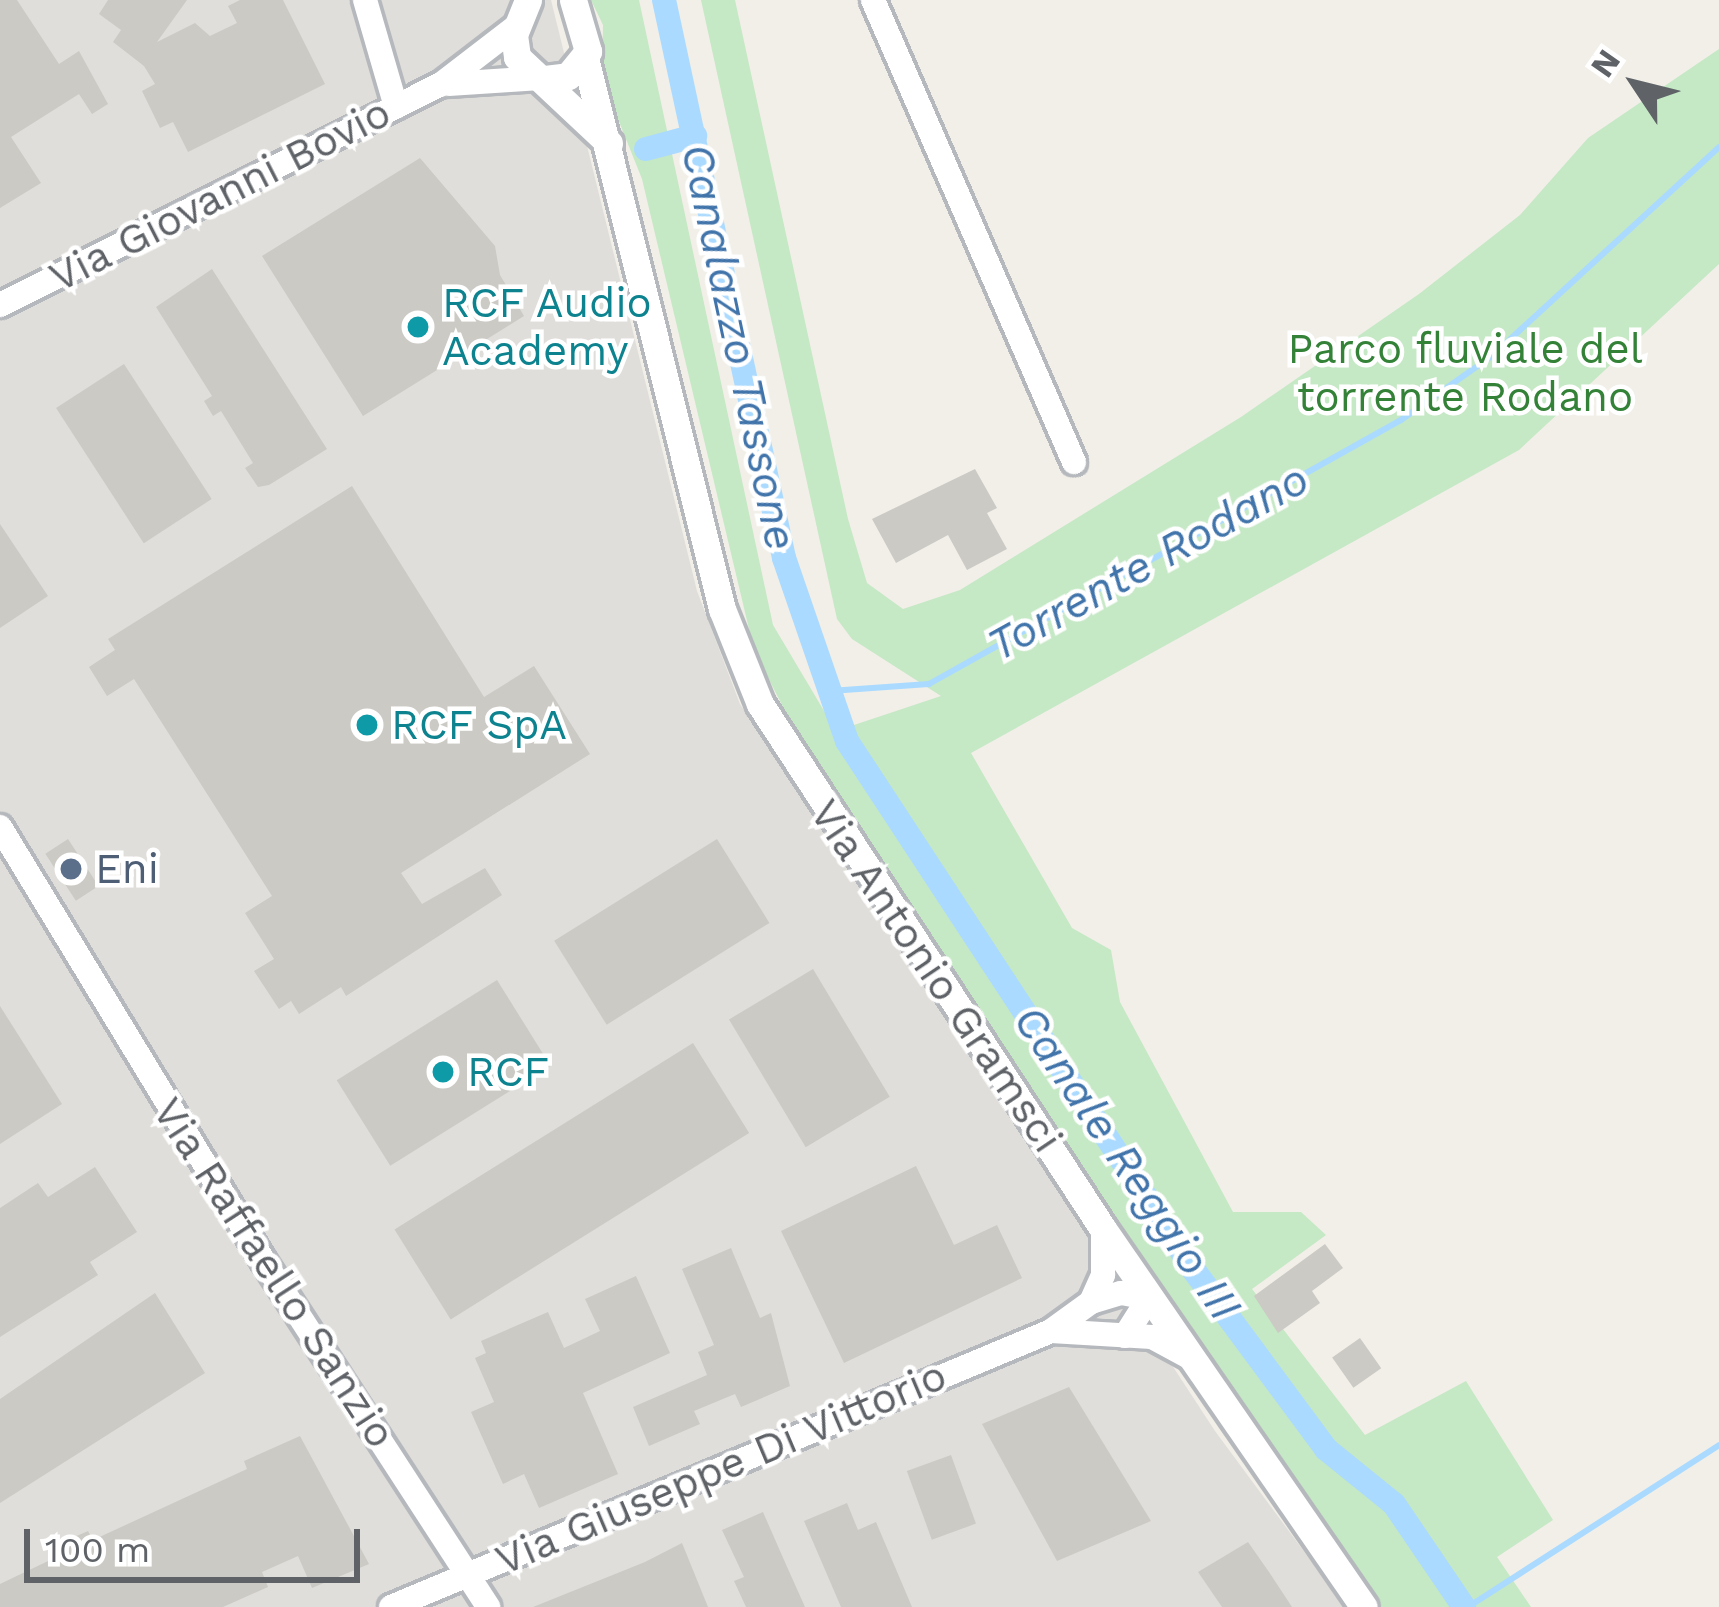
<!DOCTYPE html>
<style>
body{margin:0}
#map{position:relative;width:1719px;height:1607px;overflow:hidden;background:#f1efe8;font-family:"Work Sans",sans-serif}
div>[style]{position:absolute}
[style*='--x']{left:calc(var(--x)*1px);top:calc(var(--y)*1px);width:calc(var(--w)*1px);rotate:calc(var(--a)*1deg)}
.industrial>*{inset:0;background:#e0deda}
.green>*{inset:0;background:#c5e8c5}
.stream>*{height:6px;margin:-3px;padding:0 3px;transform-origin:3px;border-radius:3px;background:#aadaff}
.canal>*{height:24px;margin:-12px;padding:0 12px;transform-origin:12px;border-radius:12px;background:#aadaff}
.building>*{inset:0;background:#cccac5;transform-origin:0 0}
.roads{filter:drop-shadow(3px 0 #b5b8bc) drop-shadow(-3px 0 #b5b8bc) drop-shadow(0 3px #b5b8bc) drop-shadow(0 -3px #b5b8bc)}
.minor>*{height:24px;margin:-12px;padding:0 12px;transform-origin:12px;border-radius:12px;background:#fff}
.tertiary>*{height:27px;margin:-13.5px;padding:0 13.5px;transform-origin:13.5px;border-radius:13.5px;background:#fff}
.dots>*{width:33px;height:33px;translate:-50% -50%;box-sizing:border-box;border:6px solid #fff;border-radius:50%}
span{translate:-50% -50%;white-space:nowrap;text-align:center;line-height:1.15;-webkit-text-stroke:9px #fff;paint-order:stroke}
.street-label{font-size:42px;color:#5f6368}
.culture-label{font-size:42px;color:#0d838f}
.left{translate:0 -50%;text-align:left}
.park-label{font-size:42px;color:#348238}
.service-label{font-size:42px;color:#4e5e75}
.water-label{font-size:45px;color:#4174aa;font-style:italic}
.north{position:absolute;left:1575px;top:24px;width:120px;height:120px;-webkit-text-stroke:9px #fff;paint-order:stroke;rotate:305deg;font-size:33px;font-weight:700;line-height:48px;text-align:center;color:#5f6368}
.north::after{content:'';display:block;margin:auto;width:42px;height:54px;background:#5f6368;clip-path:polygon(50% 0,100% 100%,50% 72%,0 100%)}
.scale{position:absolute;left:24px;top:1529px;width:336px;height:54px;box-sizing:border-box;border:6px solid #5f6368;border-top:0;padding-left:15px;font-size:36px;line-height:42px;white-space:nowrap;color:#5f6368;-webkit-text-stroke:9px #fff;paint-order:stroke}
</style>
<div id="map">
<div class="industrial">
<i style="clip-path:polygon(0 0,551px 0,697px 591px,740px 704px,1215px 1431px,1345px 1607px,0 1607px)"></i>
</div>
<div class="green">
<i style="clip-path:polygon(591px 0,639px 0,773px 625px,836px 731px,941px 696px,852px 639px,837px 619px,701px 0,735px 0,848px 519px,867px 583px,903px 609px,960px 590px,1241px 417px,1419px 294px,1520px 215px,1588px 138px,1719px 49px,1719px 264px,1519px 450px,971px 753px,1072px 928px,1111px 950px,1120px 1002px,1233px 1212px,1301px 1212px,1326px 1235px,1252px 1289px,1365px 1435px,1466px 1381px,1553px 1520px,1497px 1557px,1531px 1607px,1377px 1607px,812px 764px,754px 650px,642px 179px,602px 79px,603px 25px)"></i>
</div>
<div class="stream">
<i style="--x:830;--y:691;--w:99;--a:-4"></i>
<i style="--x:929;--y:684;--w:541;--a:-29.22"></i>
<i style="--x:1401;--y:420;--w:113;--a:-35.2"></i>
<i style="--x:1493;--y:355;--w:307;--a:-42.6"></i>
<i style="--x:1468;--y:1607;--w:299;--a:-32.8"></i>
</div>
<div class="canal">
<i style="--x:664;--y:0;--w:571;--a:77.86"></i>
<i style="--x:784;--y:558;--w:194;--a:71"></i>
<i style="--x:847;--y:741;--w:631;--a:56.76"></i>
<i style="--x:1193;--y:1269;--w:224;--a:53.5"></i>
<i style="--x:1326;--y:1449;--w:87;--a:39"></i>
<i style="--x:1394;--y:1504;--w:125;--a:55.8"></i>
<i style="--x:646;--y:149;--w:51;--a:-14.9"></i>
</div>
<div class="building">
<i style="clip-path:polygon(0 0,17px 0,59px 64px,79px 51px,108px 104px,92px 114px,79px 94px,11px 137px,41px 183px,0 208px)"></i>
<i style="clip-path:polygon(108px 0,187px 0,157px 42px,195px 23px,210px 36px,237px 23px,228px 6px,240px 0,283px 0,325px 84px,188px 152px,173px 122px,160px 128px,142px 91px,155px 84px,144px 66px,113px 42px,121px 30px,99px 14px)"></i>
<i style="clip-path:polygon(420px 158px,495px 246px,500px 275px,524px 316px,363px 416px,262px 256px)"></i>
<i style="clip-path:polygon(212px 269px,327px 449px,269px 485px,258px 487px,245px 468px,253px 463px,221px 411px,213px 416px,204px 401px,212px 396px,156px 307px)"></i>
<i style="left:124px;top:364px;width:161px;height:81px;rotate:57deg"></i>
<i style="clip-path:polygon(975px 469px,997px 508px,987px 513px,1007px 549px,967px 570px,948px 535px,896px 563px,872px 519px)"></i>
<i style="clip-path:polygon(352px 486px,484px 697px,534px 666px,590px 754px,401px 873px,422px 904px,485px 868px,502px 895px,346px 996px,341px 987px,299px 1014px,291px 1001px,279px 1009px,254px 971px,274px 959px,245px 913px,272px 896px,134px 679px,107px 696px,89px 667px,115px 650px,108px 639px)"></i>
<i style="clip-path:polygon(0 524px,48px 596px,0 628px)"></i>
<i style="left:68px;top:839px;width:56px;height:27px;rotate:57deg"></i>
<i style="left:717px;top:839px;width:99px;height:192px;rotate:58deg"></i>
<i style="left:813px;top:969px;width:149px;height:98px;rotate:59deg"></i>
<i style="left:497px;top:980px;width:101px;height:189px;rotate:58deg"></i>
<i style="clip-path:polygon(0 1006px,62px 1104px,0 1144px)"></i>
<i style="left:693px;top:1043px;width:106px;height:352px;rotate:58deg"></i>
<i style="clip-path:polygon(916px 1166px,954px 1245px,997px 1225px,1022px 1278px,844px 1363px,781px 1231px)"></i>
<i style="clip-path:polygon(95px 1167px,137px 1232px,90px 1262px,98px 1275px,0 1337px,0 1208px,38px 1183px,48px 1197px)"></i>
<i style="clip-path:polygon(1325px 1244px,1343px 1268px,1312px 1291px,1320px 1303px,1278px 1333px,1254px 1296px)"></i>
<i style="clip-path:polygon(731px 1248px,760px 1318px,771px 1313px,790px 1386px,741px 1407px,735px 1394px,694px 1411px,700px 1424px,649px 1446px,633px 1407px,707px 1375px,698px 1352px,714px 1345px,682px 1269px)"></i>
<i style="clip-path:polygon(636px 1276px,670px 1353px,583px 1393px,618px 1474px,539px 1508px,524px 1474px,503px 1484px,471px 1412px,494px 1402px,475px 1358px,486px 1353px,481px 1341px,548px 1312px,564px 1348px,600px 1331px,585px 1299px)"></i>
<i style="clip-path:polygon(155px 1293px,205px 1373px,0 1503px,0 1399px)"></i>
<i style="left:1360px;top:1338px;width:37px;height:34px;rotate:55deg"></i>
<i style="clip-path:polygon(1069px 1387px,1151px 1521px,1057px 1561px,982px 1424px)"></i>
<i style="clip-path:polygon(300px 1436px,369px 1564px,312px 1588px,298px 1556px,262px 1572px,268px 1587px,223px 1607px,0 1607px,0 1584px,69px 1551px,65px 1541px,88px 1531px,93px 1540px,247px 1469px,244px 1461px)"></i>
<i style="left:951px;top:1455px;width:73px;height:47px;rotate:70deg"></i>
<i style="clip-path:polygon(847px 1503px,858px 1530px,876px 1522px,912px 1607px,841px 1607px,804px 1521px)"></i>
<i style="clip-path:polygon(763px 1512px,784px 1560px,805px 1607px,746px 1607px,734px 1581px,744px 1577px,722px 1530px)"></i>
<i style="clip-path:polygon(1248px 1542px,1269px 1572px,1292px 1607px,1222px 1607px,1198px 1572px)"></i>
<i style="clip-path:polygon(682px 1543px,708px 1607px,533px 1607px,645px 1562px)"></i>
</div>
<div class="roads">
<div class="minor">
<i style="--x:365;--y:0;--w:111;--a:73.8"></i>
<i style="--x:873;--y:0;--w:504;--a:66.49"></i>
<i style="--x:449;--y:84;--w:91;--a:-3.8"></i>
<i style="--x:0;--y:305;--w:492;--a:-26.6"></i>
<i style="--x:440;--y:85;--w:98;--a:-37.6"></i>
<i style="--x:0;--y:827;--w:507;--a:58.73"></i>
<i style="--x:263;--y:1260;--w:414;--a:57"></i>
<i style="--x:1091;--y:1302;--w:31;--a:-17"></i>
<i style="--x:1121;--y:1293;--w:28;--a:10"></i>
<i style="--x:1149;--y:1298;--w:45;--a:122.3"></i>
<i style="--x:1051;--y:1331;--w:49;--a:-35.9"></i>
<i style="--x:1091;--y:1302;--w:30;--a:-66"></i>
<i style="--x:1103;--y:1275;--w:46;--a:-90"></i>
<i style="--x:391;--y:1607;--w:715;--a:-22.69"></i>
<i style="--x:1051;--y:1331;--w:101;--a:3.4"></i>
<i style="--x:1152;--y:1337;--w:42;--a:28.4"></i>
</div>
<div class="tertiary">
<i style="--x:528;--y:0;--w:38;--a:112"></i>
<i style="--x:514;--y:35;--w:22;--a:82"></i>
<i style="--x:517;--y:57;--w:126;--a:43.1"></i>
<i style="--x:585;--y:58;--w:568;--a:76.04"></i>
<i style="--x:722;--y:609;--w:102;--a:68.2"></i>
<i style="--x:760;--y:704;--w:627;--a:56.84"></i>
<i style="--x:1103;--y:1229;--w:459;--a:55.4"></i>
<i style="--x:545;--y:79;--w:23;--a:-7"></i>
<i style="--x:568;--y:76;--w:32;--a:-51"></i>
<i style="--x:588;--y:51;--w:53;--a:-106.4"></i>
</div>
</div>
<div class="dots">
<i style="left:418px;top:327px;background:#0f9aa8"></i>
<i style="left:367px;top:725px;background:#0f9aa8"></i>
<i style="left:71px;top:869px;background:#5c6f8a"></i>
<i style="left:443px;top:1072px;background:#0f9aa8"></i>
</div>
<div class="street-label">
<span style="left:220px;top:195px;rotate:-27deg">Via Giovanni Bovio</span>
<span style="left:936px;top:976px;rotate:56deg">Via Antonio Gramsci</span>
<span style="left:274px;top:1273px;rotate:57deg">Via Raffaello Sanzio</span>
<span style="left:721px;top:1468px;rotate:-23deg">Via Giuseppe Di Vittorio</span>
</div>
<div class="culture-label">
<span class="left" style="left:442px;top:327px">RCF Audio<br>Academy</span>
<span class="left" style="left:391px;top:725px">RCF SpA</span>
<span class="left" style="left:467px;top:1072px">RCF</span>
</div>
<div class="park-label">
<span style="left:1465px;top:373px">Parco fluviale del<br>torrente Rodano</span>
</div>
<div class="service-label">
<span class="left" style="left:95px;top:869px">Eni</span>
</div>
<div class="water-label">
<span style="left:739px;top:347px;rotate:78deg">Canalazzo Tassone</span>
<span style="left:1148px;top:562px;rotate:-29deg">Torrente Rodano</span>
<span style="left:1127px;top:1163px;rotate:56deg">Canale Reggio III</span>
</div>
<div class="north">N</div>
<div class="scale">100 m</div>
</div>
